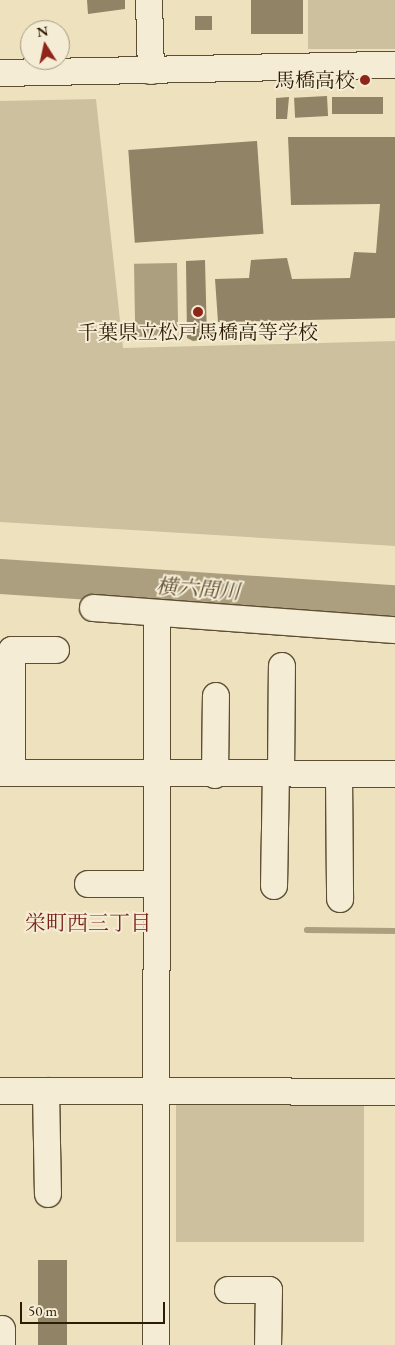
<!DOCTYPE html>
<meta charset="utf-8">
<style>
body{margin:0}
#map{position:relative;width:395px;height:1345px;overflow:hidden;background:#eee2be;font-family:"EB Garamond","Noto Serif JP",serif}
div>[style]{position:absolute}
[style*='--x']{left:calc(var(--x)*1px);top:calc(var(--y)*1px);width:calc(var(--w)*1px);rotate:calc(var(--a)*1deg)}
.green>*{inset:0;background:#cdc09e;transform-origin:0 0}
.water>*{inset:0;background:#ac9f7f;transform-origin:0 0}
.stream>*{height:5.5px;margin:-2.75px;padding:0 2.75px;transform-origin:2.75px;border-radius:2.75px;background:#ac9f7f}
.river>*{height:35px;margin:-17.5px;padding:0 17.5px;transform-origin:17.5px;border-radius:17.5px;background:#ac9f7f}
.building>*{inset:0;background:#918365;transform-origin:0 0}
.roads{filter:drop-shadow(1px 0 #5d4e32) drop-shadow(-1px 0 #5d4e32) drop-shadow(0 1px #5d4e32) drop-shadow(0 -1px #5d4e32)}
.minor>*{height:26px;margin:-13px;padding:0 13px;transform-origin:13px;border-radius:13px;background:#f4ecd5}
.dots>*{width:14px;height:14px;translate:-50% -50%;box-sizing:border-box;border:2px solid #f4ecd5;border-radius:50%}
span{translate:-50% -50%;white-space:nowrap;text-align:center;line-height:1.15;-webkit-text-stroke:4px #f4ecd5;paint-order:stroke}
.poi-label{font-size:20px;color:#2d1c04}
.right{translate:-100% -50%;text-align:right}
.water-label{font-size:21px;color:#605035;font-style:italic}
.neighbourhood-label{font-size:21px;color:#7a1f14}
.north{position:absolute;left:20px;top:20px;width:50px;height:50px;box-sizing:border-box;background:#f4ecd5;border:1px solid #a49981;border-radius:50%;rotate:350deg;font-size:14px;font-weight:700;line-height:20px;text-align:center;color:#2d1c04}
.north::after{content:'';display:block;margin:auto;width:18px;height:22px;background:#8f2418;clip-path:polygon(50% 0,100% 100%,50% 72%,0 100%)}
.scale{position:absolute;left:20px;top:1302px;width:145px;height:22px;box-sizing:border-box;border:2px solid #2d1c04;border-top:0;padding-left:6px;font-size:15px;line-height:18px;white-space:nowrap;color:#2d1c04;-webkit-text-stroke:4px #f4ecd5;paint-order:stroke}
</style>
<div id="map">
<div class="green">
<i style="left:308px;top:0;width:87px;height:49px"></i>
<i style="clip-path:polygon(96px 99px,123px 348px,395px 341px,395px 546px,0 522px,0 101px)"></i>
<i style="left:176px;top:1104px;width:188px;height:138px"></i>
</div>
<div class="water">
<i style="left:177px;top:263px;width:73px;height:43px;rotate:89deg"></i>
</div>
<div class="stream">
<i style="--x:307;--y:930;--w:88;--a:0.7"></i>
</div>
<div class="river">
<i style="--x:0;--y:576;--w:396;--a:3.8"></i>
</div>
<div class="building">
<i style="clip-path:polygon(87px 0,125px 0,125px 9px,88px 14px)"></i>
<i style="left:251px;top:0;width:52px;height:34px"></i>
<i style="left:195px;top:16px;width:17px;height:14px"></i>
<i style="left:327px;top:96px;width:20px;height:33px;rotate:87deg"></i>
<i style="clip-path:polygon(289px 97px,287px 119px,276px 119px,276px 98px)"></i>
<i style="left:383px;top:97px;width:17px;height:51px;rotate:90deg"></i>
<i style="clip-path:polygon(288px 137px,395px 137px,395px 318px,218px 322px,215px 279px,249px 278px,251px 260px,287px 258px,292px 279px,350px 278px,354px 252px,376px 253px,380px 204px,291px 205px)"></i>
<i style="left:257px;top:141px;width:93px;height:129px;rotate:86deg"></i>
<i style="clip-path:polygon(205px 260px,207px 339px,193px 341px,187px 338px,186px 261px)"></i>
<i style="left:67px;top:1260px;width:85px;height:29px;rotate:90deg"></i>
</div>
<div class="roads">
<div class="minor">
<i style="--x:149;--y:0;--w:71;--a:88.4"></i>
<i style="--x:0;--y:73;--w:395;--a:-1.2"></i>
<i style="--x:93;--y:608;--w:303;--a:4.2"></i>
<i style="--x:0;--y:773;--w:395;--a:0.1"></i>
<i style="--x:12;--y:773;--w:123;--a:-90"></i>
<i style="--x:12;--y:650;--w:44;--a:0"></i>
<i style="--x:215;--y:775;--w:79;--a:-89.3"></i>
<i style="--x:281;--y:775;--w:109;--a:-89.5"></i>
<i style="--x:339;--y:775;--w:124;--a:89.5"></i>
<i style="--x:88;--y:884;--w:68;--a:0"></i>
<i style="--x:274;--y:886;--w:112;--a:-89"></i>
<i style="--x:0;--y:1091;--w:395;--a:0.1"></i>
<i style="--x:46;--y:1091;--w:103;--a:88.9"></i>
<i style="--x:228;--y:1290;--w:41;--a:0"></i>
<i style="--x:269;--y:1290;--w:55;--a:91"></i>
<i style="--x:2;--y:1329;--w:16;--a:90"></i>
<i style="--x:156;--y:1345;--w:732;--a:-89.92"></i>
</div>
</div>
<div class="dots">
<i style="left:365px;top:80px;background:#8f2418"></i>
<i style="left:198px;top:312px;background:#8f2418"></i>
</div>
<div class="poi-label">
<span class="right" style="left:355px;top:80px">馬橋高校</span>
<span style="left:198px;top:332px">千葉県立松戸馬橋高等学校</span>
</div>
<div class="water-label">
<span style="left:198px;top:589px;rotate:4deg">横六間川</span>
</div>
<div class="neighbourhood-label">
<span style="left:88px;top:923px">栄町西三丁目</span>
</div>
<div class="north">N</div>
<div class="scale">50 m</div>
</div>
